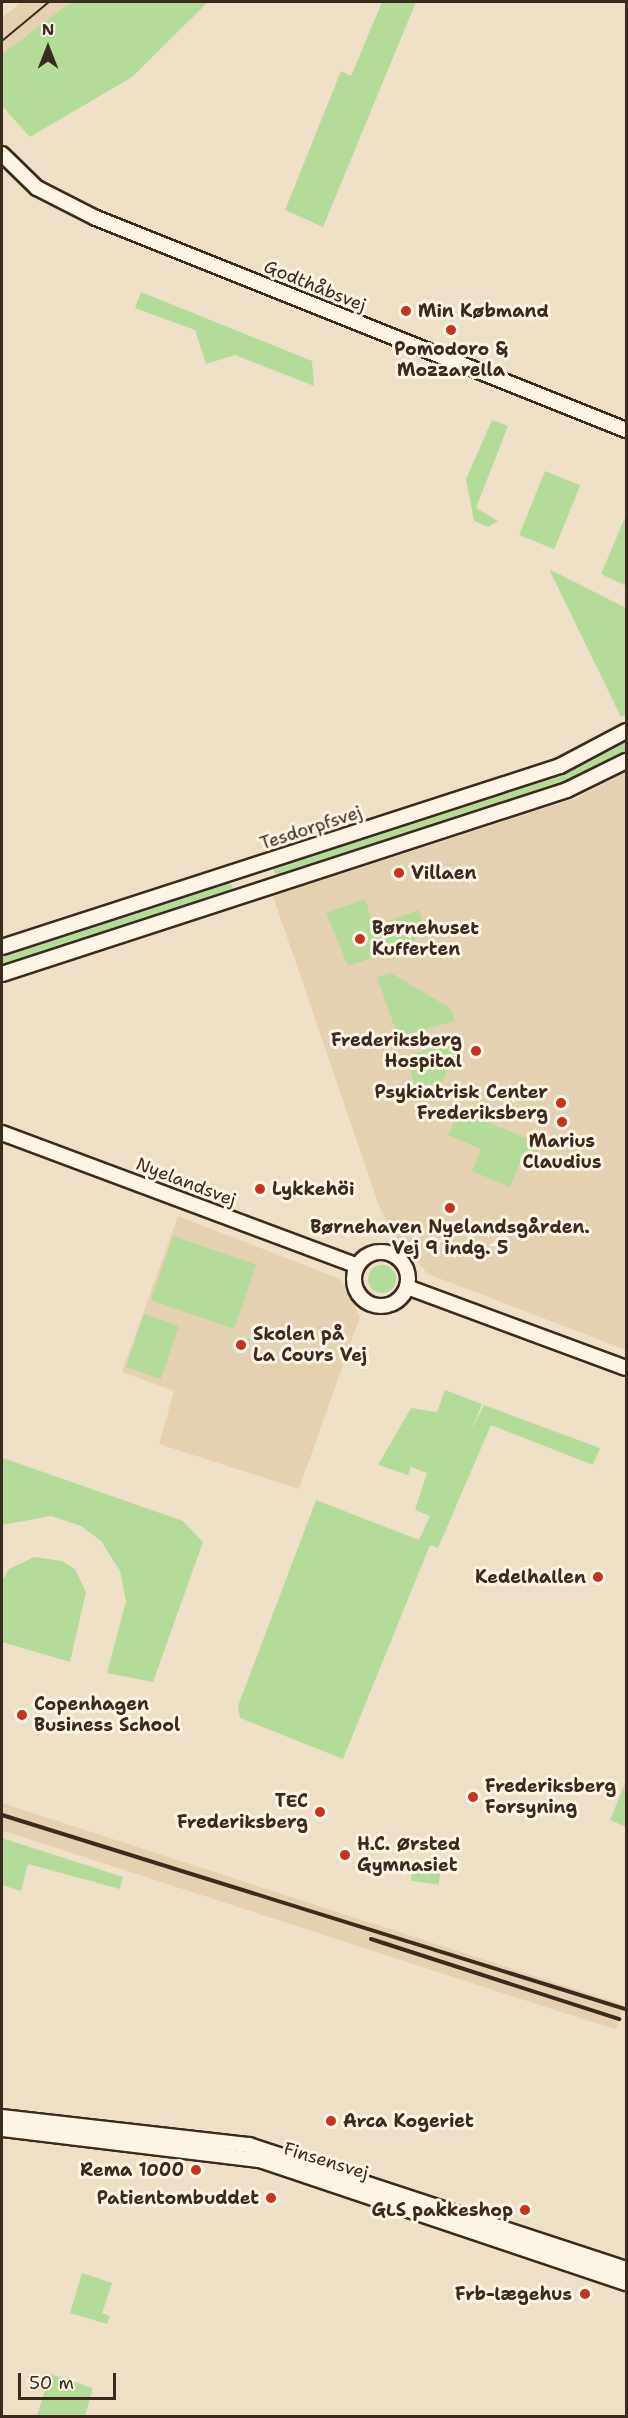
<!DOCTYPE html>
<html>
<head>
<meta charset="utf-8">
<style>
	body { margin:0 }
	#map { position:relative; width:628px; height:2418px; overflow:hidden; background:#eee0c7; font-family:"Shantell Sans",sans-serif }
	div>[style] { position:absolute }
	.built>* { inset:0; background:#e4d1b2; transform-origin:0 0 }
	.green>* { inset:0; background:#b4dc98; transform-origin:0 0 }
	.round { border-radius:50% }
	.roads { filter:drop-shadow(2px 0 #3b2a1e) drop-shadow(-2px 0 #3b2a1e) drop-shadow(0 2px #3b2a1e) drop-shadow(0 -2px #3b2a1e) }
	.tertiary>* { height:14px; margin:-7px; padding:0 7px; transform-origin:7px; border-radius:7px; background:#fcf5e5 }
	.tertiary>.ring { margin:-7px; padding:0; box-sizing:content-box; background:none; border:14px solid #fcf5e5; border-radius:50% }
	.tram>* { height:1.5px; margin:-0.75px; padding:0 0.75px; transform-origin:0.75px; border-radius:0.75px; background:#3b2a1e }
	.rail>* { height:4px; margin:-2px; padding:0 2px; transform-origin:2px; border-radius:2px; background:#3b2a1e }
	.dots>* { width:16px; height:16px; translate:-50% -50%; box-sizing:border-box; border:3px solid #fcf5e5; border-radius:50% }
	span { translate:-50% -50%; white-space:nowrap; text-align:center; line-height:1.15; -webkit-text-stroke:6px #fcf5e5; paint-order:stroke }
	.street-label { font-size:18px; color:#3b2a1e }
	.poi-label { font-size:18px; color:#3b2a1e; font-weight:700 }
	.left { translate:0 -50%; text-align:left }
	.right { translate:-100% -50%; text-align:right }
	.frame { position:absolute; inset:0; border:3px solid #3b2a1e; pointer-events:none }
	.north { position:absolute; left:18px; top:18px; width:60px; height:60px; -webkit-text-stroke:4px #fcf5e5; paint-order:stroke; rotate:0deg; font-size:16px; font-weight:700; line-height:24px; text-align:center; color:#3b2a1e }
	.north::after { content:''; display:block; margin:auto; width:21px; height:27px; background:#3b2a1e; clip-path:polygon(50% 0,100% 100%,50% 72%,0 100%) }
	.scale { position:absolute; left:18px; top:2373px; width:98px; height:27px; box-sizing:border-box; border:3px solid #3b2a1e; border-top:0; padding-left:8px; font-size:18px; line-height:21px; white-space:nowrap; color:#3b2a1e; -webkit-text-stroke:4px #fcf5e5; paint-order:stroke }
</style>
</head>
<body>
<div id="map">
	<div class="built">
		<i style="clip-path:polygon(21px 2px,71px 2px,2px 54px,2px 18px)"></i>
		<i style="clip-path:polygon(626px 772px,626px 1350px,428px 1274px,396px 1239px,379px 1206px,273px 896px,577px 798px)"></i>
		<i style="clip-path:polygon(178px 1216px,340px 1279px,360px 1317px,299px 1489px,159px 1444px,174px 1391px,122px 1372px)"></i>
		<i style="left:2px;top:1803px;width:654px;height:26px;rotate:18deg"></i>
	</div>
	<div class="green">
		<i style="clip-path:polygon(71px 2px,208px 2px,132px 77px,30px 137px,2px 106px,2px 54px)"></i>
		<i style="clip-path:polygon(382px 2px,416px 2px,323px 227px,285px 210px,341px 71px,351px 76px)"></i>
		<i style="clip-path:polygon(141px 292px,312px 361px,314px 386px,235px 355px,206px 364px,195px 330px,135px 308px)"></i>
		<i style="clip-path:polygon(492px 420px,508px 426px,476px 508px,498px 521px,488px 527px,474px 521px,466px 479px)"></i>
		<i style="left:545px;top:471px;width:38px;height:69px;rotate:22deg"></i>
		<i style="clip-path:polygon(626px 515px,626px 586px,601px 574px)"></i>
		<i style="clip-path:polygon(549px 569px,626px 608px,626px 714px,621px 717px)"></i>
		<i style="clip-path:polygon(626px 738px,626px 753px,549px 789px,277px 878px,272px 866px,572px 766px)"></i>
		<i style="clip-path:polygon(229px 880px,234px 891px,229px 894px,2px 969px,2px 955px)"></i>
		<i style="clip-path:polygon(365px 899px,374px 926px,419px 910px,423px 922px,412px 944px,348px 966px,326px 913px)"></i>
		<i style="clip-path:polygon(391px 973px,450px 1008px,455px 1021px,398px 1037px,377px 977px)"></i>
		<i style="clip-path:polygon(461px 1038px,440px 1088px,416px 1093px,407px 1056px)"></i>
		<i style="clip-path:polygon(459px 1110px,540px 1144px,533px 1161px,522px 1157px,510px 1187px,472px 1171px,481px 1149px,448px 1135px)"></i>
		<i style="left:173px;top:1236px;width:88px;height:68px;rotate:19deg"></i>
		<i class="round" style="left:368px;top:1265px;width:28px;height:28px"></i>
		<i style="left:144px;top:1314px;width:37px;height:56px;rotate:19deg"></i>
		<i style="clip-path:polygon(445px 1390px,482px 1404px,471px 1431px,484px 1405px,600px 1448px,593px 1465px,491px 1425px,438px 1548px,430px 1545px,343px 1759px,240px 1718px,238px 1706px,316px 1500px,419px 1540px,430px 1516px,415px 1510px,427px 1473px,411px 1467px,408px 1475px,378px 1465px,411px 1408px,437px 1412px)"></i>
		<i style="clip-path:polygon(3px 1458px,183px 1521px,203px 1542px,153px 1682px,107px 1673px,126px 1601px,120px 1571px,101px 1541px,81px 1526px,51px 1516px,2px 1525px)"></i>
		<i style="clip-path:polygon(34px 1557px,62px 1561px,75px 1569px,86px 1592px,70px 1662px,2px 1642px,2px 1581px,9px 1569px)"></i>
		<i style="clip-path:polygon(626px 1781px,626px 1827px,610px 1820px)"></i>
		<i style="clip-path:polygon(2px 1838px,123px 1877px,120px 1889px,28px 1864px,21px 1891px,2px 1885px)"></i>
		<i style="left:413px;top:1866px;width:28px;height:15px;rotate:8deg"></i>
		<i style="clip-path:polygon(82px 2273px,112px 2283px,102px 2313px,110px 2316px,107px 2324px,70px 2313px)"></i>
		<i style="clip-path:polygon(50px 2374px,93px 2388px,85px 2416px,37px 2416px)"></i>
	</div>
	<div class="roads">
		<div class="tertiary">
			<i style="left:2px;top:154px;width:49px;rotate:44.2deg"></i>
			<i style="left:37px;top:188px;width:66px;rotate:27deg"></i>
			<i style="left:96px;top:218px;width:571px;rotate:21.8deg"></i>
			<i style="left:2px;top:947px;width:587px;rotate:-17.97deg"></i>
			<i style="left:560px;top:766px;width:75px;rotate:-27.9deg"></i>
			<i style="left:2px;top:974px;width:594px;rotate:-18.04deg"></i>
			<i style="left:567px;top:790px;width:66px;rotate:-26.2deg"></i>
			<i style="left:2px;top:1133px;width:379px;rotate:20.5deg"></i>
			<i class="ring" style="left:354px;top:1252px;width:40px;height:40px"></i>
			<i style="left:407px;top:1287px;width:233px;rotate:20.3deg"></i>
			<i style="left:2px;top:2117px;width:249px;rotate:6.5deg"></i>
			<i style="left:249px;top:2145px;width:397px;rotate:18.2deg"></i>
			<i style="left:2px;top:2129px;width:260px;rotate:6.9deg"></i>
			<i style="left:260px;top:2160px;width:386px;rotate:18.6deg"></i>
		</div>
	</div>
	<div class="tram">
		<i style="left:2px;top:41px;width:61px;rotate:-39.7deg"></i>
	</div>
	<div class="rail">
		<i style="left:2px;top:1815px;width:653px;rotate:17.3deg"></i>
		<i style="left:371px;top:1939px;width:261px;rotate:17.9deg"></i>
	</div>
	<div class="dots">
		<i style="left:406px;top:311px;background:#c8321e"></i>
		<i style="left:451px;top:330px;background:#c8321e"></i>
		<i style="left:399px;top:873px;background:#c8321e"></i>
		<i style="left:360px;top:939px;background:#c8321e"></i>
		<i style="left:476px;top:1051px;background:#c8321e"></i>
		<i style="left:561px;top:1103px;background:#c8321e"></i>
		<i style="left:562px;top:1122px;background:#c8321e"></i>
		<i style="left:260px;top:1189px;background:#c8321e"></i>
		<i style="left:450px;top:1208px;background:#c8321e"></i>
		<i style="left:241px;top:1345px;background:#c8321e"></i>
		<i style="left:598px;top:1577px;background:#c8321e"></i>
		<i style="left:22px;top:1715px;background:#c8321e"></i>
		<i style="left:473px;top:1797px;background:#c8321e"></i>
		<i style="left:320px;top:1812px;background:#c8321e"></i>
		<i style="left:345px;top:1855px;background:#c8321e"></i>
		<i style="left:331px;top:2121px;background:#c8321e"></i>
		<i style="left:196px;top:2170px;background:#c8321e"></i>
		<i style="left:271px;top:2198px;background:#c8321e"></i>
		<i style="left:525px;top:2210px;background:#c8321e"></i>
		<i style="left:585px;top:2294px;background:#c8321e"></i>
	</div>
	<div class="street-label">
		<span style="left:315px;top:286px;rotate:22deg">Godthåbsvej</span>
		<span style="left:311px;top:828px;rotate:-18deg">Tesdorpfsvej</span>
		<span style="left:186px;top:1182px;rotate:21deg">Nyelandsvej</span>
		<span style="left:326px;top:2161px;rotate:17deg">Finsensvej</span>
	</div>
	<div class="poi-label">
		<span class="left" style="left:418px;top:311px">Min Købmand</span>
		<span style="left:451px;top:360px">Pomodoro &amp;<br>Mozzarella</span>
		<span class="left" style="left:411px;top:873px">Villaen</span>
		<span class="left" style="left:372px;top:939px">Børnehuset<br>Kufferten</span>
		<span class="right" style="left:462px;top:1051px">Frederiksberg<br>Hospital</span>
		<span class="right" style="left:548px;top:1103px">Psykiatrisk Center<br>Frederiksberg</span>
		<span style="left:562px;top:1152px">Marius<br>Claudius</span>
		<span class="left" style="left:272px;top:1189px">Lykkehöi</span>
		<span style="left:450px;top:1238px">Børnehaven Nyelandsgården.<br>Vej 9 indg. 5</span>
		<span class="left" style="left:253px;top:1345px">Skolen på<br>La Cours Vej</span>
		<span class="right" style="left:586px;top:1577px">Kedelhallen</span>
		<span class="left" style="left:34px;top:1715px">Copenhagen<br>Business School</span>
		<span class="left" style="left:485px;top:1797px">Frederiksberg<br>Forsyning</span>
		<span class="right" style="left:308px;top:1812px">TEC<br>Frederiksberg</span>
		<span class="left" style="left:357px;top:1855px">H.C. Ørsted<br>Gymnasiet</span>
		<span class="left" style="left:343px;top:2121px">Arca Kogeriet</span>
		<span class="right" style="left:184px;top:2170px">Rema 1000</span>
		<span class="right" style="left:259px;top:2198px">Patientombuddet</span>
		<span class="right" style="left:513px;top:2210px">GLS pakkeshop</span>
		<span class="right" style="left:572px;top:2294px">Frb-lægehus</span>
	</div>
	<div class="frame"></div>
	<div class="north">N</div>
	<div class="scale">50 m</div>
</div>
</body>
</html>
